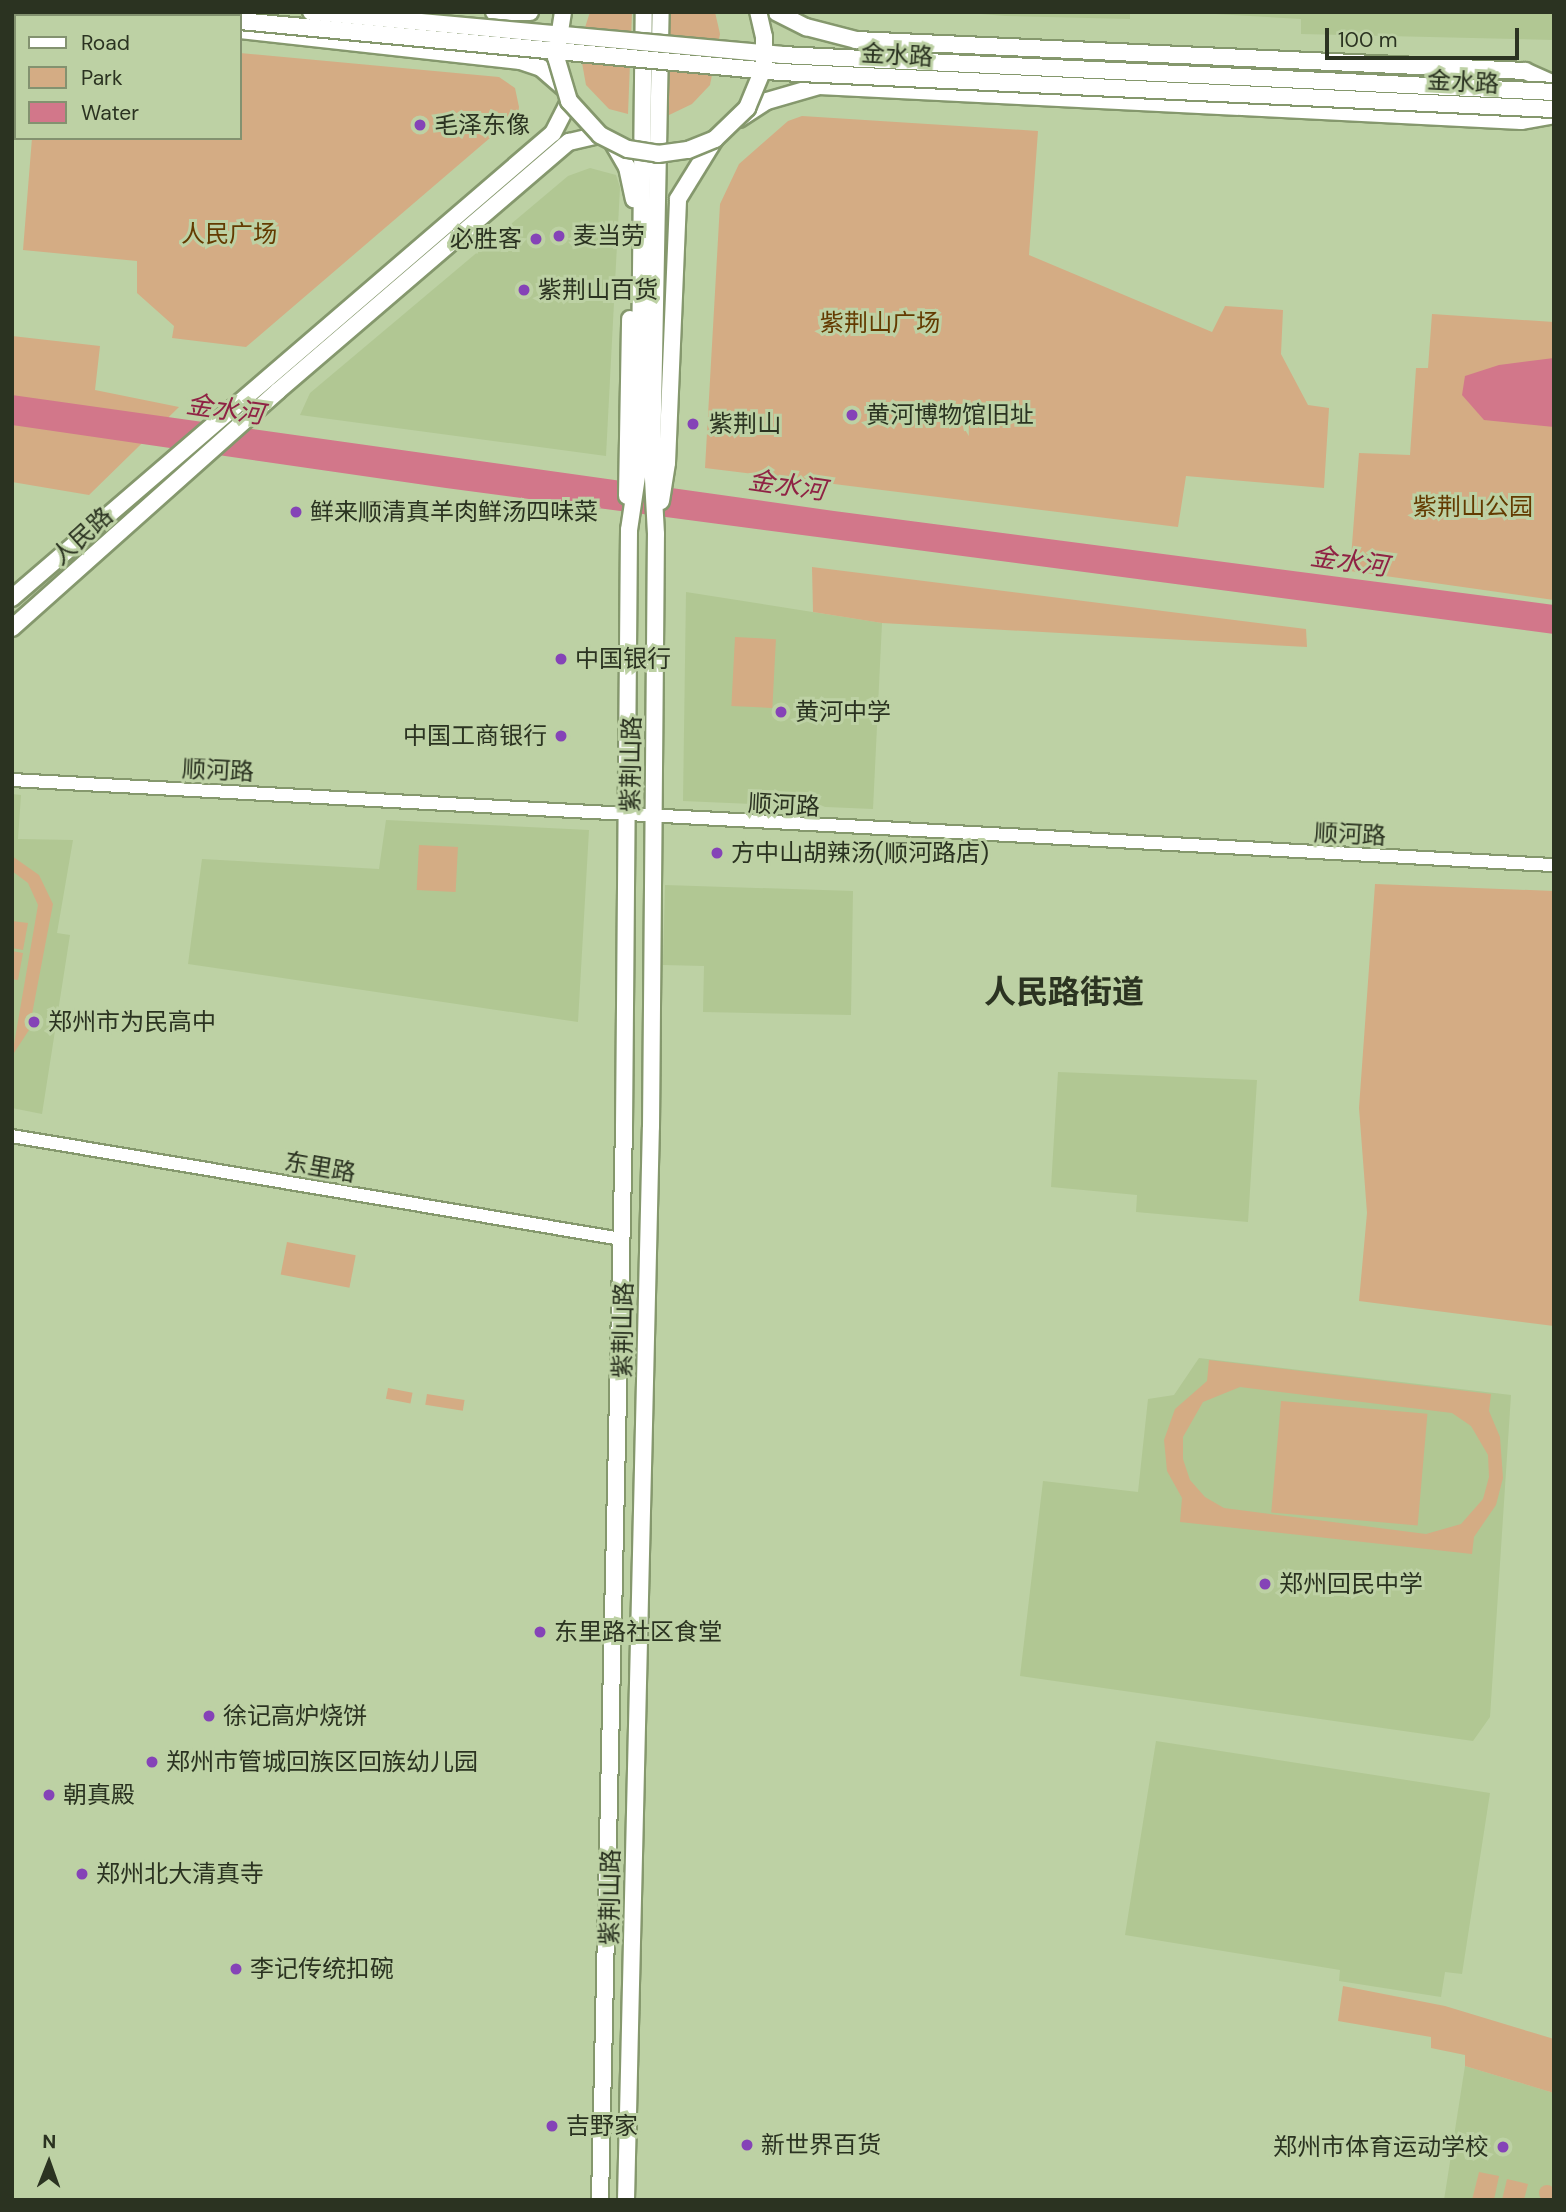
<!DOCTYPE html>
<html>
<head>
<meta charset="utf-8">
<style>
	body { margin:0 }
	#map { position:relative; width:1566px; height:2212px; overflow:hidden; background:#bdd1a4; font-family:"DM Sans","Noto Sans SC",sans-serif }
	div>[style] { position:absolute }
	.built>* { inset:0; background:#b1c793 }
	.green>* { inset:0; background:#d4ac84; transform-origin:0 0 }
	.round { border-radius:50% }
	.water>* { inset:0; background:#d2778a }
	.roads { filter:drop-shadow(2px 0 #85986d) drop-shadow(-2px 0 #85986d) drop-shadow(0 2px #85986d) drop-shadow(0 -2px #85986d) }
	.minor>* { height:12px; margin:-6px; padding:0 6px; transform-origin:6px; border-radius:6px; background:#fff }
	.major>* { height:16px; margin:-8px; padding:0 8px; transform-origin:8px; border-radius:8px; background:#fff }
	.bridges { filter:drop-shadow(2px 0 #85986d) drop-shadow(-2px 0 #85986d) drop-shadow(0 2px #85986d) drop-shadow(0 -2px #85986d) }
	.major-bridge>* { height:16px; margin:-8px; padding:0 8px; transform-origin:8px; border-radius:8px; background:#fff }
	.dots>* { width:19px; height:19px; translate:-50% -50%; box-sizing:border-box; border:4px solid #bdd1a4; border-radius:50% }
	span { translate:-50% -50%; white-space:nowrap; text-align:center; line-height:1.15; -webkit-text-stroke:6px #bdd1a4; paint-order:stroke }
	.street-label { font-size:24px; color:#2b3321 }
	.poi-label { font-size:24px; color:#2b3321 }
	.left { translate:0 -50%; text-align:left }
	.right { translate:-100% -50%; text-align:right }
	.park-label { font-size:24px; color:#633a00 }
	.water-label { font-size:26px; color:#8f2244; font-style:italic }
	.district-label { font-size:32px; color:#2b3321; font-weight:700 }
	.frame { position:absolute; inset:0; border:14px solid #2b3321; pointer-events:none }
	.legend { position:absolute; left:14px; top:14px; width:228px; height:126px; box-sizing:border-box; background:#bdd1a4; border:2px solid #839270; margin:0; padding:9px 12px; list-style:none; font-size:21px; color:#2b3321 }
	.legend li { display:flex; align-items:center; gap:14px; height:35px }
	.legend b { width:35px; border:2px solid #839270 }
	.north { position:absolute; left:14px; top:2128px; width:70px; height:70px; -webkit-text-stroke:5px #bdd1a4; paint-order:stroke; rotate:1deg; font-size:19px; font-weight:700; line-height:28px; text-align:center; color:#2b3321 }
	.north::after { content:''; display:block; margin:auto; width:24px; height:32px; background:#2b3321; clip-path:polygon(50% 0,100% 100%,50% 72%,0 100%) }
	.scale { position:absolute; left:1325px; top:28px; width:194px; height:32px; box-sizing:border-box; border:4px solid #2b3321; border-top:0; padding-left:9px; font-size:21px; line-height:24px; white-space:nowrap; color:#2b3321; -webkit-text-stroke:5px #bdd1a4; paint-order:stroke }
</style>
</head>
<body>
<div id="map">
	<div class="built">
		<i style="clip-path:polygon(956px 12px,1130px 12px,1130px 19px,1006px 16px)"></i>
		<i style="clip-path:polygon(1181px 12px,1554px 12px,1554px 40px,1301px 34px,1301px 19px)"></i>
		<i style="clip-path:polygon(590px 168px,616px 175px,620px 187px,606px 456px,300px 415px,310px 393px,568px 176px)"></i>
		<i style="clip-path:polygon(686px 592px,882px 623px,873px 809px,683px 801px)"></i>
		<i style="clip-path:polygon(12px 794px,21px 795px,18px 839px,73px 840px,57px 933px,70px 935px,42px 1114px,12px 1108px)"></i>
		<i style="clip-path:polygon(386px 820px,589px 830px,578px 1022px,188px 964px,202px 859px,379px 869px)"></i>
		<i style="clip-path:polygon(665px 885px,853px 891px,851px 1015px,703px 1012px,704px 966px,663px 965px)"></i>
		<i style="clip-path:polygon(1058px 1072px,1257px 1080px,1248px 1222px,1136px 1212px,1137px 1195px,1051px 1187px)"></i>
		<i style="clip-path:polygon(1199px 1358px,1511px 1395px,1490px 1717px,1473px 1741px,1020px 1676px,1043px 1481px,1138px 1492px,1148px 1399px,1174px 1395px)"></i>
		<i style="clip-path:polygon(1156px 1741px,1490px 1793px,1462px 1974px,1445px 1972px,1441px 1997px,1339px 1981px,1340px 1970px,1125px 1935px)"></i>
		<i style="clip-path:polygon(1465px 2066px,1554px 2093px,1554px 2200px,1444px 2200px)"></i>
	</div>
	<div class="green">
		<i style="clip-path:polygon(590px 12px,632px 12px,628px 114px,609px 109px,586px 85px,579px 46px)"></i>
		<i style="clip-path:polygon(661px 12px,715px 12px,720px 34px,710px 85px,692px 104px,667px 116px,655px 91px)"></i>
		<i style="clip-path:polygon(240px 53px,499px 77px,515px 88px,519px 107px,518px 114px,246px 347px,172px 338px,174px 326px,137px 293px,137px 261px,23px 250px,32px 138px,240px 138px)"></i>
		<i style="clip-path:polygon(802px 116px,1038px 131px,1029px 255px,1212px 332px,1225px 306px,1283px 310px,1281px 354px,1308px 405px,1329px 408px,1324px 488px,1186px 476px,1178px 527px,705px 468px,720px 204px,739px 164px,788px 121px)"></i>
		<i style="clip-path:polygon(1432px 314px,1554px 322px,1554px 600px,1350px 571px,1359px 453px,1410px 455px,1416px 368px,1428px 368px)"></i>
		<i style="clip-path:polygon(12px 336px,100px 346px,95px 390px,179px 407px,89px 495px,12px 482px)"></i>
		<i style="clip-path:polygon(812px 567px,1306px 629px,1307px 647px,882px 623px,813px 612px)"></i>
		<i style="left:735px;top:637px;width:41px;height:69px;rotate:3deg"></i>
		<i style="left:419px;top:845px;width:39px;height:45px;rotate:3deg"></i>
		<i style="clip-path:polygon(12px 856px,39px 875px,53px 904px,29px 1030px,12px 1056px,38px 905px,28px 883px,12px 871px)"></i>
		<i style="clip-path:polygon(1375px 884px,1554px 891px,1554px 1326px,1359px 1301px,1367px 1213px,1359px 1108px)"></i>
		<i style="clip-path:polygon(12px 921px,28px 923px,23px 950px,12px 948px)"></i>
		<i style="clip-path:polygon(12px 951px,23px 953px,18px 980px,12px 979px)"></i>
		<i style="left:287px;top:1242px;width:70px;height:33px;rotate:11deg"></i>
		<i style="clip-path:polygon(evenodd,1209px 1360px,1491px 1394px,1489px 1411px,1500px 1437px,1503px 1478px,1496px 1505px,1474px 1537px,1472px 1554px,1180px 1522px,1182px 1498px,1167px 1471px,1164px 1440px,1175px 1409px,1207px 1381px,1209px 1360px,1240px 1387px,1452px 1413px,1471px 1426px,1488px 1455px,1489px 1477px,1483px 1499px,1461px 1524px,1426px 1534px,1224px 1508px,1205px 1497px,1190px 1480px,1183px 1459px,1183px 1437px,1203px 1402px,1240px 1387px)"></i>
		<i style="left:388px;top:1388px;width:25px;height:11px;rotate:11deg"></i>
		<i style="left:427px;top:1394px;width:38px;height:11px;rotate:9deg"></i>
		<i style="left:1281px;top:1401px;width:147px;height:112px;rotate:5deg"></i>
		<i style="clip-path:polygon(1343px 1986px,1445px 2006px,1554px 2039px,1554px 2093px,1465px 2066px,1465px 2055px,1431px 2048px,1431px 2037px,1338px 2021px)"></i>
		<i style="clip-path:polygon(1479px 2172px,1499px 2176px,1494px 2200px,1472px 2200px)"></i>
		<i style="clip-path:polygon(1507px 2179px,1528px 2184px,1524px 2200px,1502px 2200px)"></i>
		<i class="round" style="left:1539px;top:2185px;width:16px;height:16px"></i>
	</div>
	<div class="water">
		<i style="clip-path:polygon(1554px 358px,1554px 427px,1484px 420px,1462px 395px,1465px 376px,1499px 365px)"></i>
		<i style="clip-path:polygon(12px 395px,834px 511px,1554px 605px,1554px 634px,446px 488px,12px 425px)"></i>
	</div>
	<div class="roads">
		<div class="minor">
			<i style="left:12px;top:780px;width:1544px;rotate:3.16deg"></i>
			<i style="left:12px;top:1136px;width:618px;rotate:9.6deg"></i>
		</div>
		<div class="major">
			<i style="left:73px;top:12px;width:34px;rotate:7deg"></i>
			<i style="left:159px;top:12px;width:32px;rotate:7deg"></i>
			<i style="left:494px;top:12px;width:36px"></i>
			<i style="left:776px;top:12px;width:34px;rotate:27deg"></i>
			<i style="left:806px;top:27px;width:52px;rotate:14.6deg"></i>
			<i style="left:856px;top:40px;width:670px;rotate:2.65deg"></i>
			<i style="left:1525px;top:71px;width:32px;rotate:24deg"></i>
			<i style="left:240px;top:30px;width:282px;rotate:6.3deg"></i>
			<i style="left:520px;top:61px;width:22px;rotate:18deg"></i>
			<i style="left:541px;top:68px;width:29px;rotate:41deg"></i>
			<i style="left:739px;top:119px;width:33px;rotate:-33deg"></i>
			<i style="left:767px;top:101px;width:54px;rotate:-16.1deg"></i>
			<i style="left:819px;top:86px;width:703px;rotate:2.85deg"></i>
			<i style="left:1521px;top:121px;width:34px;rotate:-10deg"></i>
			<i style="left:613px;top:143px;width:28px;rotate:60deg"></i>
			<i style="left:627px;top:167px;width:33px;rotate:78deg"></i>
			<i style="left:627px;top:496px;width:177px;rotate:-89deg"></i>
			<i style="left:661px;top:501px;width:38px;rotate:-81deg"></i>
			<i style="left:667px;top:463px;width:264px;rotate:-87.6deg"></i>
			<i style="left:678px;top:199px;width:70px;rotate:-58.3deg"></i>
			<i style="left:12px;top:598px;width:713px;rotate:-40.68deg"></i>
			<i style="left:553px;top:133px;width:36px;rotate:-63deg"></i>
			<i style="left:12px;top:628px;width:356px;rotate:-41.7deg"></i>
			<i style="left:278px;top:391px;width:383px;rotate:-40.6deg"></i>
			<i style="left:569px;top:142px;width:32px;rotate:-13deg"></i>
			<i style="left:600px;top:2200px;width:1073px;rotate:-88.72deg"></i>
			<i style="left:624px;top:1127px;width:597px;rotate:-89.52deg"></i>
			<i style="left:629px;top:530px;width:68px;rotate:-81.5deg"></i>
			<i style="left:639px;top:463px;width:451px;rotate:-89.4deg"></i>
			<i style="left:626px;top:2200px;width:1073px;rotate:-88.67deg"></i>
			<i style="left:651px;top:1127px;width:593px;rotate:-89.52deg"></i>
			<i style="left:656px;top:534px;width:73px;rotate:-93.1deg"></i>
			<i style="left:652px;top:461px;width:449px;rotate:-88.9deg"></i>
		</div>
	</div>
	<div class="bridges">
		<div class="major-bridge">
			<i style="left:311px;top:12px;width:472px;rotate:5.2deg"></i>
			<i style="left:781px;top:55px;width:774px;rotate:2.74deg"></i>
			<i style="left:563px;top:12px;width:46px;rotate:98.8deg"></i>
			<i style="left:556px;top:57px;width:46px;rotate:73.5deg"></i>
			<i style="left:569px;top:101px;width:46px;rotate:47.6deg"></i>
			<i style="left:600px;top:135px;width:31px;rotate:27deg"></i>
			<i style="left:628px;top:149px;width:30px;rotate:9deg"></i>
			<i style="left:658px;top:154px;width:30px;rotate:-8deg"></i>
			<i style="left:688px;top:150px;width:29px;rotate:-22deg"></i>
			<i style="left:715px;top:139px;width:45px;rotate:-44.1deg"></i>
			<i style="left:747px;top:108px;width:44px;rotate:-67.5deg"></i>
			<i style="left:764px;top:67px;width:30px;rotate:-90deg"></i>
			<i style="left:764px;top:37px;width:26px;rotate:-103deg"></i>
			<i style="left:240px;top:21px;width:542px;rotate:5.4deg"></i>
			<i style="left:780px;top:72px;width:775px;rotate:2.74deg"></i>
		</div>
	</div>
	<div class="dots">
		<i style="left:420px;top:125px;background:#8543b7"></i>
		<i style="left:559px;top:236px;background:#8543b7"></i>
		<i style="left:536px;top:239px;background:#8543b7"></i>
		<i style="left:524px;top:290px;background:#8543b7"></i>
		<i style="left:852px;top:415px;background:#8543b7"></i>
		<i style="left:693px;top:424px;background:#8543b7"></i>
		<i style="left:296px;top:512px;background:#8543b7"></i>
		<i style="left:561px;top:659px;background:#8543b7"></i>
		<i style="left:781px;top:712px;background:#8543b7"></i>
		<i style="left:561px;top:736px;background:#8543b7"></i>
		<i style="left:717px;top:853px;background:#8543b7"></i>
		<i style="left:34px;top:1022px;background:#8543b7"></i>
		<i style="left:1265px;top:1584px;background:#8543b7"></i>
		<i style="left:540px;top:1632px;background:#8543b7"></i>
		<i style="left:209px;top:1716px;background:#8543b7"></i>
		<i style="left:152px;top:1762px;background:#8543b7"></i>
		<i style="left:49px;top:1795px;background:#8543b7"></i>
		<i style="left:82px;top:1874px;background:#8543b7"></i>
		<i style="left:236px;top:1969px;background:#8543b7"></i>
		<i style="left:552px;top:2126px;background:#8543b7"></i>
		<i style="left:747px;top:2145px;background:#8543b7"></i>
		<i style="left:1503px;top:2147px;background:#8543b7"></i>
	</div>
	<div class="street-label">
		<span style="left:897px;top:55px;rotate:3deg">金水路</span>
		<span style="left:1463px;top:82px;rotate:3deg">金水路</span>
		<span style="left:82px;top:536px;rotate:-42deg">人民路</span>
		<span style="left:631px;top:764px;rotate:-89deg">紫荆山路</span>
		<span style="left:218px;top:770px;rotate:3deg">顺河路</span>
		<span style="left:784px;top:805px;rotate:3deg">顺河路</span>
		<span style="left:1350px;top:834px;rotate:3deg">顺河路</span>
		<span style="left:320px;top:1167px;rotate:10deg">东里路</span>
		<span style="left:623px;top:1330px;rotate:-89deg">紫荆山路</span>
		<span style="left:610px;top:1897px;rotate:-89deg">紫荆山路</span>
	</div>
	<div class="poi-label">
		<span class="left" style="left:434px;top:125px">毛泽东像</span>
		<span class="left" style="left:573px;top:236px">麦当劳</span>
		<span class="right" style="left:522px;top:239px">必胜客</span>
		<span class="left" style="left:538px;top:290px">紫荆山百货</span>
		<span class="left" style="left:866px;top:415px">黄河博物馆旧址</span>
		<span class="left" style="left:709px;top:424px">紫荆山</span>
		<span class="left" style="left:310px;top:512px">鲜来顺清真羊肉鲜汤四味菜</span>
		<span class="left" style="left:575px;top:659px">中国银行</span>
		<span class="left" style="left:795px;top:712px">黄河中学</span>
		<span class="right" style="left:547px;top:736px">中国工商银行</span>
		<span class="left" style="left:731px;top:853px">方中山胡辣汤(顺河路店)</span>
		<span class="left" style="left:48px;top:1022px">郑州市为民高中</span>
		<span class="left" style="left:1279px;top:1584px">郑州回民中学</span>
		<span class="left" style="left:554px;top:1632px">东里路社区食堂</span>
		<span class="left" style="left:223px;top:1716px">徐记高炉烧饼</span>
		<span class="left" style="left:166px;top:1762px">郑州市管城回族区回族幼儿园</span>
		<span class="left" style="left:63px;top:1795px">朝真殿</span>
		<span class="left" style="left:96px;top:1874px">郑州北大清真寺</span>
		<span class="left" style="left:250px;top:1969px">李记传统扣碗</span>
		<span class="left" style="left:566px;top:2126px">吉野家</span>
		<span class="left" style="left:761px;top:2145px">新世界百货</span>
		<span class="right" style="left:1489px;top:2147px">郑州市体育运动学校</span>
	</div>
	<div class="park-label">
		<span style="left:229px;top:234px">人民广场</span>
		<span style="left:880px;top:323px">紫荆山广场</span>
		<span style="left:1473px;top:507px">紫荆山公园</span>
	</div>
	<div class="water-label">
		<span style="left:225px;top:410px;rotate:8deg">金水河</span>
		<span style="left:787px;top:486px;rotate:8deg">金水河</span>
		<span style="left:1349px;top:562px;rotate:8deg">金水河</span>
	</div>
	<div class="district-label">
		<span style="left:1064px;top:992px">人民路街道</span>
	</div>
	<div class="frame"></div>
	<ul class="legend">
	<li><b style="height:9px;background:#fff"></b>Road</li>
	<li><b style="height:19px;background:#d4ac84"></b>Park</li>
	<li><b style="height:19px;background:#d2778a"></b>Water</li>
	</ul>
	<div class="north">N</div>
	<div class="scale">100 m</div>
</div>
</body>
</html>
